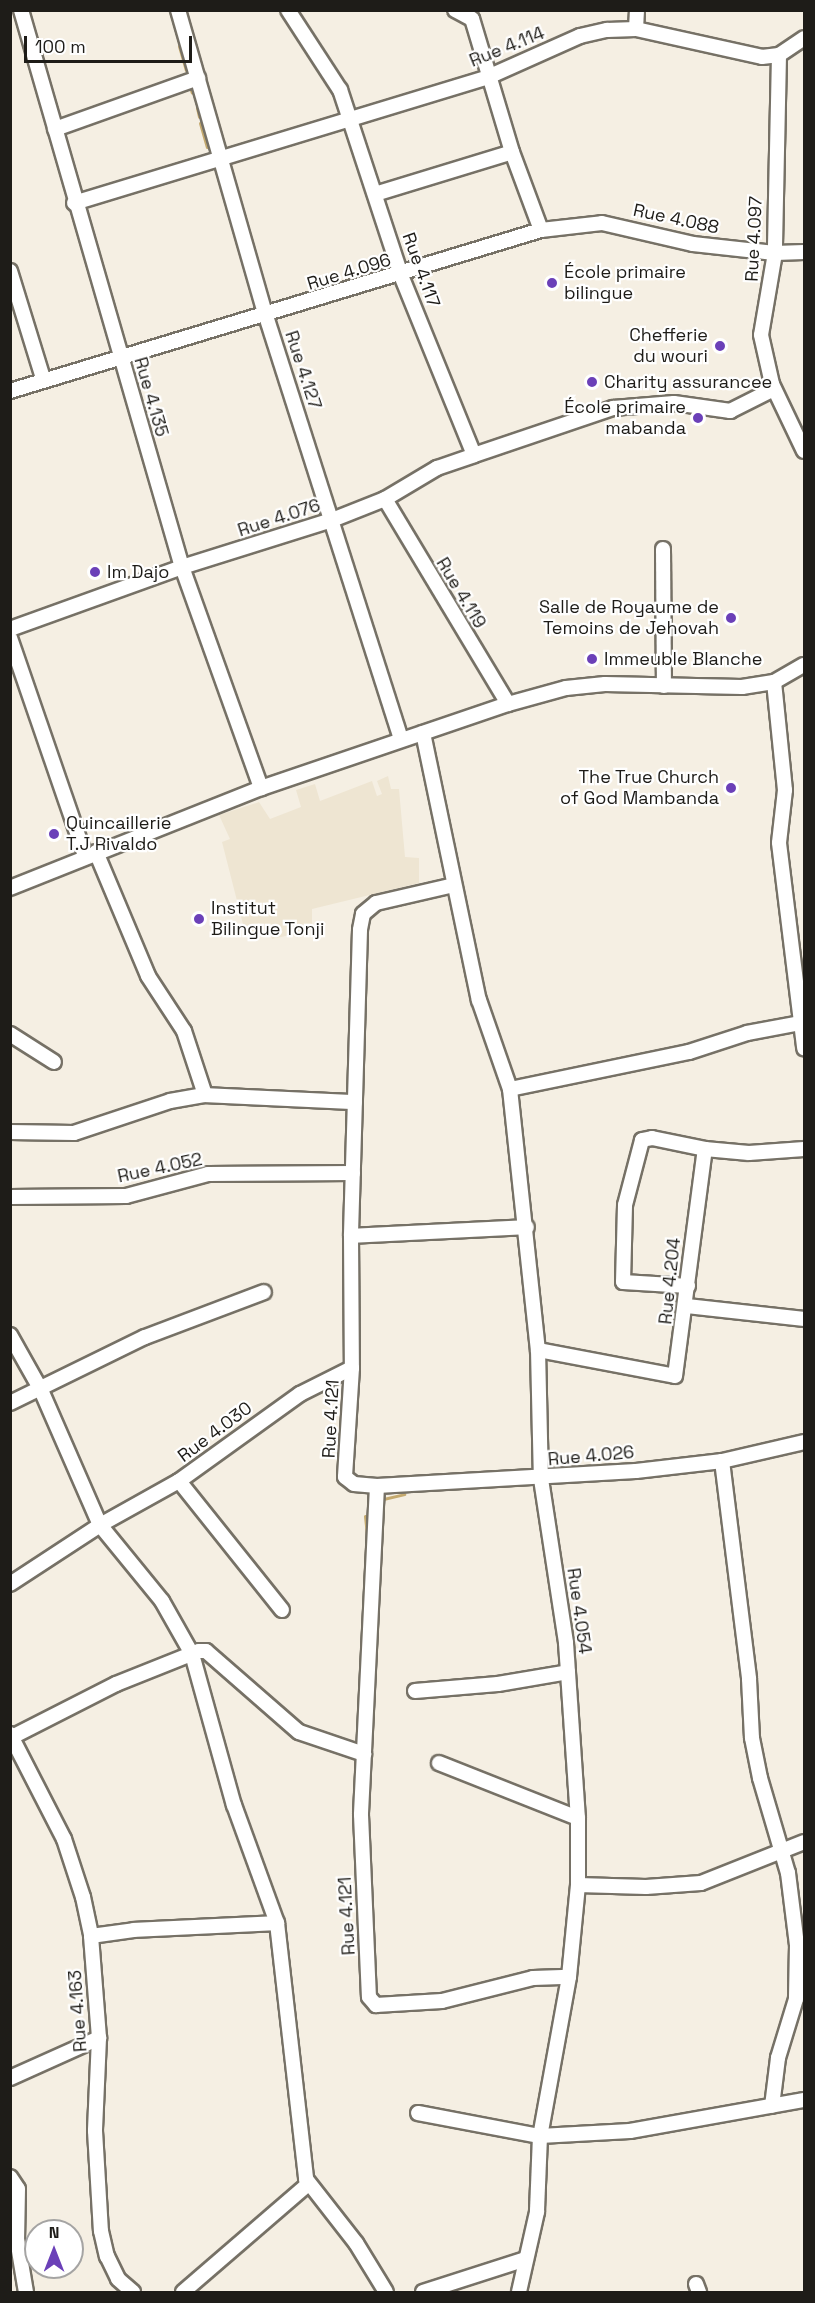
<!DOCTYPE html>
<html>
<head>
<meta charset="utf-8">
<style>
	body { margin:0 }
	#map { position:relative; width:815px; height:2303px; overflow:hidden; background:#f5efe3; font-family:"Space Grotesk",sans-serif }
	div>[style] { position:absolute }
	.built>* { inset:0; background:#eee5d2 }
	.stream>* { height:3px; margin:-1.5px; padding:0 1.5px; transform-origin:1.5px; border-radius:1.5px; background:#c4a96e }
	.roads { filter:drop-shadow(2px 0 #767166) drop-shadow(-2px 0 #767166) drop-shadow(0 2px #767166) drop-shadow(0 -2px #767166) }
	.minor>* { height:14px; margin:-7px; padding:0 7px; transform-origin:7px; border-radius:7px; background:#fff }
	.dots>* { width:16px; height:16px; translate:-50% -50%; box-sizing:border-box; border:3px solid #fff; border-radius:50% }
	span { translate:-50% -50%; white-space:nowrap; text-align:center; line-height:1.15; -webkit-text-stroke:4.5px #fff; paint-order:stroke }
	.street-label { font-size:18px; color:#1e1c18 }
	.poi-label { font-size:18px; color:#1e1c18 }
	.left { translate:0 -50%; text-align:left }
	.right { translate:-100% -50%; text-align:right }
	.frame { position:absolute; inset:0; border:12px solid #1e1c18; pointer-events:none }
	.north { position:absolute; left:24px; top:2219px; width:60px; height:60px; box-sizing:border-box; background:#fff; border:2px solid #a5a4a3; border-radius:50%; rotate:0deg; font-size:16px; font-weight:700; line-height:24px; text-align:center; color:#1e1c18 }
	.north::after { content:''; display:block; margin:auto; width:21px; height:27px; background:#6b40b8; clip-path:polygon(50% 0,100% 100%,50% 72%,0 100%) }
	.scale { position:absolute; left:24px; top:36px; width:168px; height:27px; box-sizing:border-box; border:3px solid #1e1c18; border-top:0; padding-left:8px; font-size:18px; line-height:21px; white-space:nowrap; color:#1e1c18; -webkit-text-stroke:4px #fff; paint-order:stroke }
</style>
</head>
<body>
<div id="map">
	<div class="built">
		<i style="clip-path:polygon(388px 776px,391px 789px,399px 789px,405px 857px,419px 858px,419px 883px,312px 909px,312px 930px,272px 939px,270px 931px,246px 936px,222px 842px,230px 839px,219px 815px,259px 802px,270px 819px,301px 807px,296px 790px,315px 784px,320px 801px,372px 781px,377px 796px,382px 794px,377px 781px)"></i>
	</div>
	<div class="stream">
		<i style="left:179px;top:46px;width:25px;rotate:74deg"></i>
		<i style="left:189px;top:84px;width:9px;rotate:72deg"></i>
		<i style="left:197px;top:108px;width:9px;rotate:77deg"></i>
		<i style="left:200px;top:123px;width:25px;rotate:74deg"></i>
		<i style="left:530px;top:1357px;width:8px;rotate:83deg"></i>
		<i style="left:531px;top:1378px;width:35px;rotate:87deg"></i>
		<i style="left:549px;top:1472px;width:13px;rotate:-90deg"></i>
		<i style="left:379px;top:1500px;width:26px;rotate:-13deg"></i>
		<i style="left:365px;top:1516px;width:28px;rotate:84deg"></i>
	</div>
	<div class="roads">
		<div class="minor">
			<i style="left:21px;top:10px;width:580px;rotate:73.88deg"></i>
			<i style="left:182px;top:567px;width:235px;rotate:70.3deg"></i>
			<i style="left:178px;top:10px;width:318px;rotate:74deg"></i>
			<i style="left:266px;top:316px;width:444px;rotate:72.3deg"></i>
			<i style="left:636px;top:29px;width:19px;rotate:-87deg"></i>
			<i style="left:779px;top:55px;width:198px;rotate:91.2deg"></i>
			<i style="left:775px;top:253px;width:83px;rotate:99.7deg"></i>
			<i style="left:761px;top:335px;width:50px;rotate:77.3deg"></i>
			<i style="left:772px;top:384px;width:74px;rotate:64.5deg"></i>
			<i style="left:55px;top:129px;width:152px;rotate:-19.6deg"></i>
			<i style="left:375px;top:194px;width:143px;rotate:-17deg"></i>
			<i style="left:74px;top:203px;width:433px;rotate:-16.9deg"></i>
			<i style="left:488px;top:77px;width:101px;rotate:-24deg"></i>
			<i style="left:580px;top:36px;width:28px;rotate:-13deg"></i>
			<i style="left:607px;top:30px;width:29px;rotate:-2deg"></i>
			<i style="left:636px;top:29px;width:129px;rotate:12.5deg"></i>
			<i style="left:762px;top:57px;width:17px;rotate:-7deg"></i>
			<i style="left:779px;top:55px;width:30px;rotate:-34deg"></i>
			<i style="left:541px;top:230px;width:61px;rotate:-6.5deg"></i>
			<i style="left:602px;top:223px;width:93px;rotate:13deg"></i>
			<i style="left:693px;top:244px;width:82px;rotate:6.3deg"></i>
			<i style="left:775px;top:253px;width:29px;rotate:-2deg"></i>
			<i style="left:10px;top:271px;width:112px;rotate:72.9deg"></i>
			<i style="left:10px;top:391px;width:555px;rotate:-16.87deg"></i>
			<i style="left:541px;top:230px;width:83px;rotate:-110.4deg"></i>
			<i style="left:512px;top:152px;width:139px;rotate:-106.7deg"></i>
			<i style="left:472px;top:19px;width:19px;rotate:-152deg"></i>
			<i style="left:474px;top:455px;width:147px;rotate:-18.7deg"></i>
			<i style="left:613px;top:408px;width:61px;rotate:-4.7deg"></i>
			<i style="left:674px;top:403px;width:57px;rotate:8.1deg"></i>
			<i style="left:730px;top:411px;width:49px;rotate:-26.6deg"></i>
			<i style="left:385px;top:499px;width:239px;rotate:59deg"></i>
			<i style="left:663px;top:549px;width:137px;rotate:89.6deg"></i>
			<i style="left:10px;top:629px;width:183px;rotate:-19.8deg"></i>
			<i style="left:182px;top:567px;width:157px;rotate:-17.4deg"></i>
			<i style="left:332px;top:520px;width:57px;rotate:-21.6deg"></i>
			<i style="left:385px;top:499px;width:61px;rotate:-30.8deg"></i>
			<i style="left:437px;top:468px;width:39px;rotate:-19deg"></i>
			<i style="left:474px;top:455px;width:194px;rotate:-112.1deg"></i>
			<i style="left:401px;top:275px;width:195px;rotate:-108.2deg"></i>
			<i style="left:340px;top:90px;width:95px;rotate:-123deg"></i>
			<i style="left:10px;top:638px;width:231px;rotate:71deg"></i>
			<i style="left:774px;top:682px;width:109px;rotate:84.2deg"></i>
			<i style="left:785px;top:790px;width:53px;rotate:96.5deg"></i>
			<i style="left:779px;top:843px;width:207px;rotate:83deg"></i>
			<i style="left:423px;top:733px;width:273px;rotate:78.2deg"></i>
			<i style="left:479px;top:1000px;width:94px;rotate:70.8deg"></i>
			<i style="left:510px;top:1089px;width:262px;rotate:83.9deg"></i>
			<i style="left:538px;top:1350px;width:129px;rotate:88.7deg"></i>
			<i style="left:541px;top:1479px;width:166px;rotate:81.3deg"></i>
			<i style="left:566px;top:1643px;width:175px;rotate:86.1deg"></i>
			<i style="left:578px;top:1818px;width:67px;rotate:90deg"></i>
			<i style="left:578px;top:1885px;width:92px;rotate:95.6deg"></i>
			<i style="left:569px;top:1977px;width:162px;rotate:100.3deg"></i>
			<i style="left:540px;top:2136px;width:76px;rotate:92.3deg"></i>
			<i style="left:537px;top:2212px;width:82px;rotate:102.7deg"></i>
			<i style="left:96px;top:852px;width:134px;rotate:67.2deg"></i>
			<i style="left:148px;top:976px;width:66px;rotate:56.8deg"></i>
			<i style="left:184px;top:1031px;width:67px;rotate:71.8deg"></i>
			<i style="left:454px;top:885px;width:80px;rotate:167deg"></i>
			<i style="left:376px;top:903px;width:17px;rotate:140deg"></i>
			<i style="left:363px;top:914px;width:16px;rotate:101deg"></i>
			<i style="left:360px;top:930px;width:306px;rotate:91.7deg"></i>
			<i style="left:351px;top:1236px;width:132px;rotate:89.6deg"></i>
			<i style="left:352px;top:1368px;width:109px;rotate:93.7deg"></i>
			<i style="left:345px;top:1477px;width:11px;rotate:38deg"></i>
			<i style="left:354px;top:1484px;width:23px;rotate:5deg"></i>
			<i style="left:377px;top:1486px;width:329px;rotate:92.8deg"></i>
			<i style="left:361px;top:1815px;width:182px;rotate:87.5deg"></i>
			<i style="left:369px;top:1997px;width:11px;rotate:49deg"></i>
			<i style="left:376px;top:2005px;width:66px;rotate:-3.5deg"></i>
			<i style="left:442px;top:2001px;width:94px;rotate:-14.2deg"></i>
			<i style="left:533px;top:1978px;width:36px;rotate:-2deg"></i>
			<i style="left:10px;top:888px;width:270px;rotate:-21.7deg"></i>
			<i style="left:261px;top:788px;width:261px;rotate:-18.8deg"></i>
			<i style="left:508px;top:704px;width:60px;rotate:-15.4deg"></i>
			<i style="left:566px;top:688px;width:39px;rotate:-6deg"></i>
			<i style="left:605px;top:684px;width:137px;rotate:1.3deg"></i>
			<i style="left:742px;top:687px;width:32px;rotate:-9deg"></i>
			<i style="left:774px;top:682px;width:34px;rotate:-30deg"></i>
			<i style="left:10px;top:1034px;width:52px;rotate:32.5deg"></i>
			<i style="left:510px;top:1089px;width:183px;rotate:-11.7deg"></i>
			<i style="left:689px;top:1052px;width:61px;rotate:-18.1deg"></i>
			<i style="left:747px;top:1033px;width:55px;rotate:-10.5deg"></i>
			<i style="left:10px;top:1132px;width:64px;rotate:0.9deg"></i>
			<i style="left:74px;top:1133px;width:101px;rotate:-18.4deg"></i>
			<i style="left:170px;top:1101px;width:36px;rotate:-10deg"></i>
			<i style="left:205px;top:1095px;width:150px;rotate:2.7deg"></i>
			<i style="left:10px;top:1197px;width:116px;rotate:-0.5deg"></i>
			<i style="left:126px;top:1196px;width:85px;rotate:-15deg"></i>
			<i style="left:208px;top:1174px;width:145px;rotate:-0.4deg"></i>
			<i style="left:351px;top:1236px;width:176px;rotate:-2.9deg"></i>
			<i style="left:688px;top:1286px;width:65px;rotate:-176.5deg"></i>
			<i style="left:623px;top:1282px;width:77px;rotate:-88.5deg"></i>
			<i style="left:625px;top:1205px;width:67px;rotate:-75.3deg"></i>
			<i style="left:642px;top:1140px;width:10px;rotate:-11deg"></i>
			<i style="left:652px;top:1138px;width:54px;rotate:11.7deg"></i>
			<i style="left:687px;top:1306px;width:118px;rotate:6.3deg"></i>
			<i style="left:10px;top:1335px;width:63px;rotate:60.6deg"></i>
			<i style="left:41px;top:1390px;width:147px;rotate:66.4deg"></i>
			<i style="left:100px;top:1525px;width:98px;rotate:50.8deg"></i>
			<i style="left:162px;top:1601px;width:61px;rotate:60.5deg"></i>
			<i style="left:192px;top:1654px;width:157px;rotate:74.5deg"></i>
			<i style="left:234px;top:1805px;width:126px;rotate:70deg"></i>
			<i style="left:277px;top:1923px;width:258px;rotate:83.5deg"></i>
			<i style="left:306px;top:2179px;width:81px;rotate:52deg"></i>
			<i style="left:356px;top:2243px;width:57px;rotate:58.5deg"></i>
			<i style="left:538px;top:1350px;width:139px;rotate:10.7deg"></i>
			<i style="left:675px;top:1376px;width:229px;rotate:-82.5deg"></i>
			<i style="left:705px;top:1149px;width:44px;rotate:5.2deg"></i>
			<i style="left:749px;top:1153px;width:55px;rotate:-4.2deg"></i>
			<i style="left:10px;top:1403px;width:150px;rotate:-26.1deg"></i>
			<i style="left:145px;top:1337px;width:127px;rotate:-20.7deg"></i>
			<i style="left:722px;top:1461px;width:220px;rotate:82.9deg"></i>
			<i style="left:749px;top:1679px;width:59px;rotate:87.1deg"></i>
			<i style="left:752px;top:1738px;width:41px;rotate:78.7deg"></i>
			<i style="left:760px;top:1778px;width:99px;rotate:73.6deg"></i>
			<i style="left:788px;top:1873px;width:73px;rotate:82.9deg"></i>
			<i style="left:797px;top:1945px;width:54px;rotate:91.1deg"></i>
			<i style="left:796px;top:1999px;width:62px;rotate:107deg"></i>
			<i style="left:778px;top:2058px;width:48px;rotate:97.1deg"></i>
			<i style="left:179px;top:1481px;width:165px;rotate:51.4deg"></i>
			<i style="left:377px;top:1486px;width:259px;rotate:-3.3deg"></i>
			<i style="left:636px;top:1471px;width:87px;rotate:-6.6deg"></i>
			<i style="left:722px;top:1461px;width:84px;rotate:-13deg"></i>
			<i style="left:10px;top:1584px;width:108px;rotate:-33.2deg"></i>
			<i style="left:100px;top:1525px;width:90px;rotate:-29.1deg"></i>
			<i style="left:179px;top:1481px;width:149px;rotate:-35.7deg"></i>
			<i style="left:300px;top:1394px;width:58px;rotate:-26.6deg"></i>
			<i style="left:415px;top:1691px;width:83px;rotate:-4.8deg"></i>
			<i style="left:498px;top:1684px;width:71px;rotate:-9.7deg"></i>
			<i style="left:10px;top:1734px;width:118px;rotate:62.8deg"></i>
			<i style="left:64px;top:1839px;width:61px;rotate:71.9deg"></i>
			<i style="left:83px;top:1897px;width:40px;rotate:78deg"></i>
			<i style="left:91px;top:1936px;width:102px;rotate:85.5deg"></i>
			<i style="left:99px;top:2038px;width:93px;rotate:92.5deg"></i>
			<i style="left:95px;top:2131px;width:100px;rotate:86.6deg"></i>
			<i style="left:101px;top:2231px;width:26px;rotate:77deg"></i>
			<i style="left:107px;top:2256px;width:25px;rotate:64deg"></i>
			<i style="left:118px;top:2279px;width:20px;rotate:41deg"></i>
			<i style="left:10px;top:1738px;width:119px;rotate:-27deg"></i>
			<i style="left:116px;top:1684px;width:89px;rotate:-21.7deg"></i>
			<i style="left:199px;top:1651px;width:7px"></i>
			<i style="left:206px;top:1651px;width:123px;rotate:41.1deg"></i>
			<i style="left:299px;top:1732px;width:69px;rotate:18.7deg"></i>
			<i style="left:439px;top:1763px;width:149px;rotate:21.6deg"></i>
			<i style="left:578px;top:1885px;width:68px;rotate:1.7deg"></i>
			<i style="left:646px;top:1887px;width:55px;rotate:-4.2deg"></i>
			<i style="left:701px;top:1883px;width:111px;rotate:-21.7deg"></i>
			<i style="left:91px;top:1936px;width:43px;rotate:-7.9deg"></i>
			<i style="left:134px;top:1930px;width:143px;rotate:-2.8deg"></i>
			<i style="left:10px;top:2078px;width:98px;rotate:-24.2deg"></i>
			<i style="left:418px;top:2113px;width:124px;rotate:10.7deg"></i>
			<i style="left:540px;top:2136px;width:90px;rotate:-3.2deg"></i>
			<i style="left:630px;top:2131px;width:177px;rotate:-10.1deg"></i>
			<i style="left:10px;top:2177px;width:14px;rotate:56deg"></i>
			<i style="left:18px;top:2189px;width:50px;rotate:91.1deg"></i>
			<i style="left:17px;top:2239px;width:54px;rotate:80.4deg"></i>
			<i style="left:696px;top:2284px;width:9px;rotate:69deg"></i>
			<i style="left:183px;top:2292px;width:165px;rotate:-40.8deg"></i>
			<i style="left:423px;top:2292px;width:108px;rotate:-17.8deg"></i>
		</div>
	</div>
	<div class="dots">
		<i style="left:552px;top:283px;background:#6b40b8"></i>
		<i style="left:720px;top:346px;background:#6b40b8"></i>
		<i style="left:592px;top:382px;background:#6b40b8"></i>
		<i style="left:698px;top:418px;background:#6b40b8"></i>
		<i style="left:95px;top:572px;background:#6b40b8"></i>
		<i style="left:731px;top:618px;background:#6b40b8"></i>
		<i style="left:592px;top:659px;background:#6b40b8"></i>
		<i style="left:731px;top:788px;background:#6b40b8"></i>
		<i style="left:54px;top:834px;background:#6b40b8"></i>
		<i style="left:199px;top:919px;background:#6b40b8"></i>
	</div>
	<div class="street-label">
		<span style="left:507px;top:47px;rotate:-22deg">Rue 4.114</span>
		<span style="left:676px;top:219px;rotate:12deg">Rue 4.088</span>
		<span style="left:754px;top:239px;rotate:-87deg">Rue 4.097</span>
		<span style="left:421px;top:270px;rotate:70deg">Rue 4.117</span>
		<span style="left:349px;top:272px;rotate:-17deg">Rue 4.096</span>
		<span style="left:303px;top:370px;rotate:72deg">Rue 4.127</span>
		<span style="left:151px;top:397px;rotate:74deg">Rue 4.135</span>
		<span style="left:279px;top:518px;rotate:-18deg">Rue 4.076</span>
		<span style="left:461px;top:593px;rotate:59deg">Rue 4.119</span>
		<span style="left:160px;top:1168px;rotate:-12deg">Rue 4.052</span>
		<span style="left:670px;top:1281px;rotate:-84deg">Rue 4.204</span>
		<span style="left:331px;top:1419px;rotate:-87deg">Rue 4.121</span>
		<span style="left:215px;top:1432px;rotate:-37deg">Rue 4.030</span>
		<span style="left:591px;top:1456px;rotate:-5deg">Rue 4.026</span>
		<span style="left:579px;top:1611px;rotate:82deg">Rue 4.054</span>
		<span style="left:347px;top:1916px;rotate:-93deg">Rue 4.121</span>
		<span style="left:78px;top:2011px;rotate:-94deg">Rue 4.163</span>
	</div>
	<div class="poi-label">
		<span class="left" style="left:564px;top:283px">École primaire<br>bilingue</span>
		<span class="right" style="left:708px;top:346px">Chefferie<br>du wouri</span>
		<span class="left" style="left:604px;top:382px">Charity assurancee</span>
		<span class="right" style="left:686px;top:418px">École primaire<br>mabanda</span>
		<span class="left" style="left:107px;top:572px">Im Dajo</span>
		<span class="right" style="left:719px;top:618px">Salle de Royaume de<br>Temoins de Jehovah</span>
		<span class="left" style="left:604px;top:659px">Immeuble Blanche</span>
		<span class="right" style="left:719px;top:788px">The True Church<br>of God Mambanda</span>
		<span class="left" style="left:66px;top:834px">Quincaillerie<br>T.J Rivaldo</span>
		<span class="left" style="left:211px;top:919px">Institut<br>Bilingue Tonji</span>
	</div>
	<div class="frame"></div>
	<div class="north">N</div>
	<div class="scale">100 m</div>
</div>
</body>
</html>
